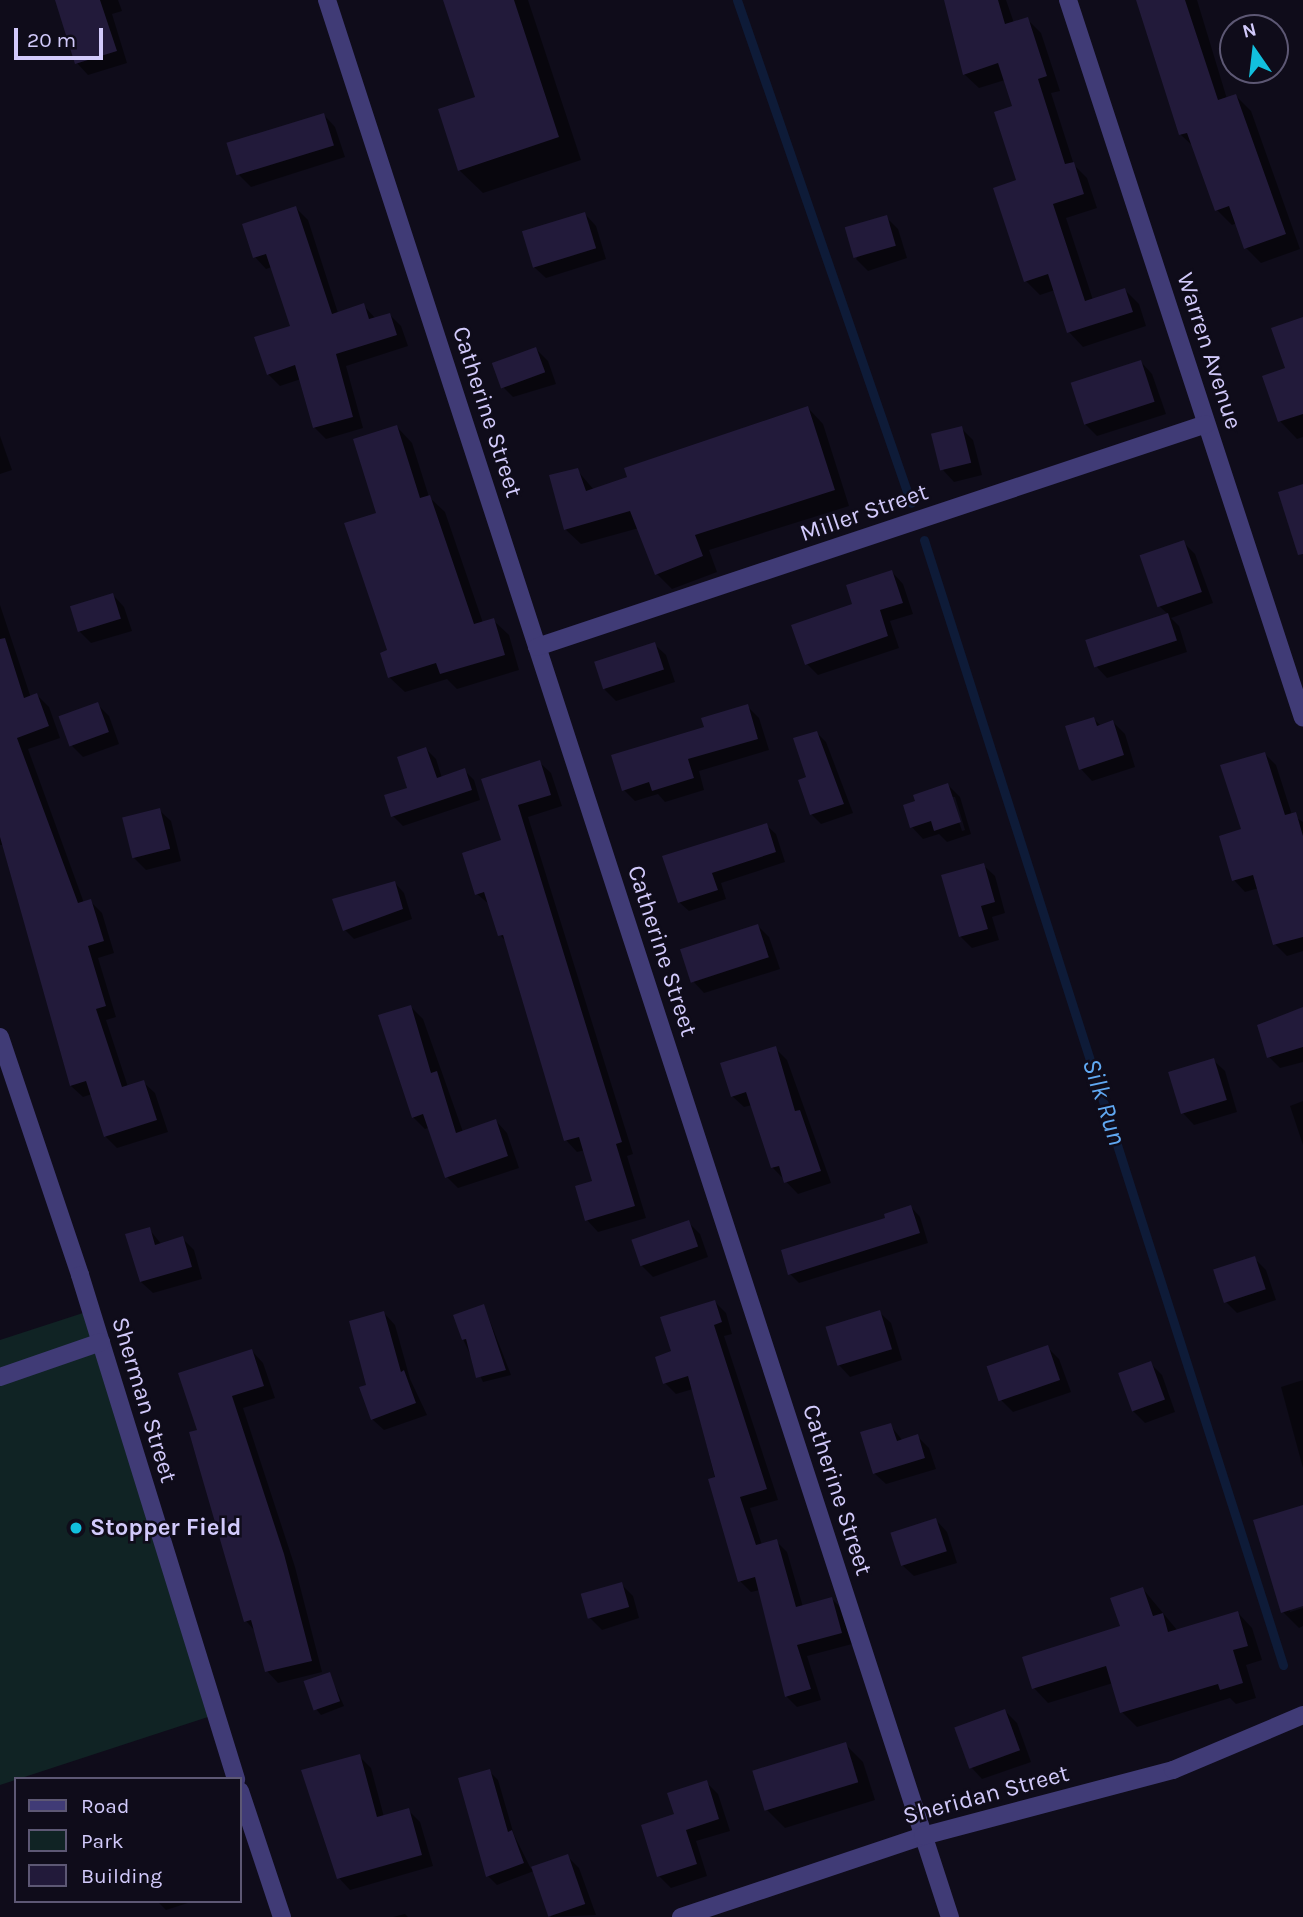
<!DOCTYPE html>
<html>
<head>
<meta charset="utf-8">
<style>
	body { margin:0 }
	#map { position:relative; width:1303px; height:1917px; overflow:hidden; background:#0f0c1a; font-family:Karla,sans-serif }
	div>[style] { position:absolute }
	.green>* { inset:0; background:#102324 }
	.shadow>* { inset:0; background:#0007 }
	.stream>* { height:9px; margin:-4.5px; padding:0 4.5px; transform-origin:4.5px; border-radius:4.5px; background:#0e1b38 }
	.building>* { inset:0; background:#221a3a; transform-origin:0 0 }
	.minor>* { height:18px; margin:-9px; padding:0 9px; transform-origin:9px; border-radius:9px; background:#403b76 }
	.dots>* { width:19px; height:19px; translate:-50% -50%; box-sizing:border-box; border:4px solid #0f0c1a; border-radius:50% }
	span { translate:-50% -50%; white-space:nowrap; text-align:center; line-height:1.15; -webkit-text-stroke:5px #0f0c1a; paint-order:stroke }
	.street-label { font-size:24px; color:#d2cafb }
	.poi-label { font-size:24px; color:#d2cafb; font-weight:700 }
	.left { translate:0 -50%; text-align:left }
	.water-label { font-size:26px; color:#60a8f2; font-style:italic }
	.legend { position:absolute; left:14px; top:1777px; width:228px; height:126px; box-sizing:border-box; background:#0f0c1a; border:2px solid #5d5874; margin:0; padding:9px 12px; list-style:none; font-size:21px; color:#d2cafb }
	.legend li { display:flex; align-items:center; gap:14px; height:35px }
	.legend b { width:35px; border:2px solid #5d5874 }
	.north { position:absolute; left:1219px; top:14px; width:70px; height:70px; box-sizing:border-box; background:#0f0c1a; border:2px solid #5d5874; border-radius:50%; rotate:346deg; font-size:19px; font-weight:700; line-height:28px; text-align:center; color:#d2cafb }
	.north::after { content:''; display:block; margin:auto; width:24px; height:32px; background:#12c0de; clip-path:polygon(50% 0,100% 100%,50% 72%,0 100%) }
	.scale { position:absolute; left:14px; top:28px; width:89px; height:32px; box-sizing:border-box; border:4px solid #d2cafb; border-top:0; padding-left:9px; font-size:21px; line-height:24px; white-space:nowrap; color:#d2cafb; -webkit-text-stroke:5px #0f0c1a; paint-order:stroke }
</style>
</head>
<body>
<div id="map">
	<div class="green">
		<i style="clip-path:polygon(83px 1313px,214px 1715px,0 1785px,0 1340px)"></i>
	</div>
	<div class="shadow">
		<i style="clip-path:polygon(56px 0,118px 0,122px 11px,112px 14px,127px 63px,88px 75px,77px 63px)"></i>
		<i style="clip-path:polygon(444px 0,528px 0,581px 160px,483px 193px,459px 170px,477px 98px)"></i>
		<i style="clip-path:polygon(946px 0,1006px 0,1014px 23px,1027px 19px,1041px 33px,1060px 91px,1051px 93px,1074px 165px,1087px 178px,1097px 208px,1066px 218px,1093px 300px,1125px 290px,1139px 304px,1146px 326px,1083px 347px,1069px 332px,1055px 290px,1040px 295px,1026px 281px,1014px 108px,1005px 80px,979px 88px,964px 74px)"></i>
		<i style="clip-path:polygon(1137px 0,1197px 0,1227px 99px,1236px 96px,1251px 111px,1300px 249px,1261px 263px,1246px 248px,1237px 223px,1232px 225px,1217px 210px,1195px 148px,1181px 135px)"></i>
		<i style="clip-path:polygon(324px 115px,335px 127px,345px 157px,251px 187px,239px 175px)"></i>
		<i style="clip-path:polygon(296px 208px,308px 220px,338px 313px,363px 305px,376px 319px,390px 315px,401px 326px,408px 346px,346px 366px,363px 428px,326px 439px,314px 427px,301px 379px,280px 386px,268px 374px,292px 327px,272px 267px,266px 269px,255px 257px)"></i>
		<i style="clip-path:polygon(585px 214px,596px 226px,606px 259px,546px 278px,534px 267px)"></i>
		<i style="clip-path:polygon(886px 217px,898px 229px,907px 258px,868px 271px,856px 259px)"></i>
		<i style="clip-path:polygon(1303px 319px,1303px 437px,1297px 439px,1280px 421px,1287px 369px)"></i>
		<i style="clip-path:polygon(536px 349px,548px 361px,556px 384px,513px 397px,502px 386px)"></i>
		<i style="clip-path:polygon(1141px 362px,1152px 374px,1166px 414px,1097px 436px,1085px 424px,1072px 383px)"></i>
		<i style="clip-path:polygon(808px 408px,823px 424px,849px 506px,709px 550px,717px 572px,672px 589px,657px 574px,639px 528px,581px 544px,565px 529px,577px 470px,594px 490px)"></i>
		<i style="clip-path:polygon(397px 427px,412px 443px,429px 497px,445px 512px,483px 623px,493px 620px,509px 635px,519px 670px,457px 689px,447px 679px,405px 692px,389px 677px,378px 514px)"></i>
		<i style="clip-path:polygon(961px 428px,973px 440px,982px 475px,954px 482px,943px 470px)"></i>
		<i style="clip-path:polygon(0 436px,12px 470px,0 474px)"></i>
		<i style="clip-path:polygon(1183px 542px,1195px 554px,1213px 603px,1171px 618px,1179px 626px,1187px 652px,1107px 678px,1096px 666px,1168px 614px,1160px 607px,1142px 557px)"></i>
		<i style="clip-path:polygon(892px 572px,903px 584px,913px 614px,890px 621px,899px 648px,818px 675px,807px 664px,855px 605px)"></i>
		<i style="clip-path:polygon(113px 595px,124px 607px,132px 631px,91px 643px,79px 631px)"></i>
		<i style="clip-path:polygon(0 605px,31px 698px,37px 695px,49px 707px,60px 738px,28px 749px,84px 903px,90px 901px,102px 913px,114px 953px,98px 958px,116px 1017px,106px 1020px,128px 1087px,143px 1082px,155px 1093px,168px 1132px,117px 1148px,105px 1136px,92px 1094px,83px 1097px,71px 1086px,4px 845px,0 845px)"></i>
		<i style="clip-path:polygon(654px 644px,666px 655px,675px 682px,616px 701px,605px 690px,596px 663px)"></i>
		<i style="clip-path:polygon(97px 704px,109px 716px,119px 744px,83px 757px,72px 746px)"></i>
		<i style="clip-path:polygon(747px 706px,759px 718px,769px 750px,699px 771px,704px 790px,665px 802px,658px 794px,635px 801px,624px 790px,706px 728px)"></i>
		<i style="clip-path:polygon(1093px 718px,1101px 726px,1113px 722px,1125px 734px,1135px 767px,1092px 781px,1081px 769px)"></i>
		<i style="clip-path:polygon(817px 733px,826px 742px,853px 813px,821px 824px,811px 814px,808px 778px)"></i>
		<i style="clip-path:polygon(426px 749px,436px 759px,442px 778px,464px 770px,474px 780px,480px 800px,403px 826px,393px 816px)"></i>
		<i style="clip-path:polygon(1265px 754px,1276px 765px,1292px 815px,1303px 822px,1303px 951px,1287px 956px,1275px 944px,1259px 888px,1245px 892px,1234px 880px)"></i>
		<i style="clip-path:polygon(539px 762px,551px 773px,562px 806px,528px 817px,633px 1154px,627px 1156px,646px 1218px,598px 1232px,587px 1220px,594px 1182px,585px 1150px,577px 1152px,566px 1140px,507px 942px,500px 935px,490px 905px,477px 894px,504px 842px,483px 780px)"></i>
		<i style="clip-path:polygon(evenodd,948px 785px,960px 797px,971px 834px,947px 842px,939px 834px,923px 839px,912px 827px,948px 785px,951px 797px,955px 797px,965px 830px,962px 831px,951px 797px)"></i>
		<i style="clip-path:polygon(159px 810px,171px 821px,181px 861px,146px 870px,134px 858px)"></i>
		<i style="clip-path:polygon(766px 825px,776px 834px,785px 862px,721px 883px,726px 899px,689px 911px,679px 902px)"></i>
		<i style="clip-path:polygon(983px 865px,995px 876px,1005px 913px,992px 917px,999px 940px,972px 948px,960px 936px)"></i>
		<i style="clip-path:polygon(395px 883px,404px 893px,412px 919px,354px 939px,345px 930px)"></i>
		<i style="clip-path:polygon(758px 926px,769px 937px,780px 969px,704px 993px,693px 981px)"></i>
		<i style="clip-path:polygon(411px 1007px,423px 1019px,463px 1132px,496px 1121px,507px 1133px,519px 1168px,458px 1188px,447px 1177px,430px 1127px,425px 1129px,413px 1117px)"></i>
		<i style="clip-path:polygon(1303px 1010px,1303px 1062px,1280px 1068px,1269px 1057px)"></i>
		<i style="clip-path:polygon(775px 1048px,787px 1060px,831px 1183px,798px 1194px,773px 1168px,752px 1105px,744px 1107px,732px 1096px)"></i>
		<i style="clip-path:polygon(1213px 1060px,1225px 1071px,1237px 1112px,1194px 1125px,1183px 1113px)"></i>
		<i style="clip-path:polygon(1303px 1101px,1303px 1145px,1290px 1106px)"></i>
		<i style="clip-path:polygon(911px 1207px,920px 1217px,928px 1243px,799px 1283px,790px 1274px)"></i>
		<i style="clip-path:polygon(688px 1222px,700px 1234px,708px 1257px,653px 1277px,641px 1265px)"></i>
		<i style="clip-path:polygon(149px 1229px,162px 1245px,182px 1238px,194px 1250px,202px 1279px,153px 1293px,141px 1282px)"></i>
		<i style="clip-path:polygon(1254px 1258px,1266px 1270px,1276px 1300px,1237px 1313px,1226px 1302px)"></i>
		<i style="clip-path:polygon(715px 1302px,726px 1313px,732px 1334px,724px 1336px,778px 1500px,750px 1508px,762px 1545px,776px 1541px,787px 1552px,803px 1607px,832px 1599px,843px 1610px,852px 1644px,807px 1656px,821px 1700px,797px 1707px,786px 1696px,760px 1590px,751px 1592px,740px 1581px,693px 1389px,676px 1394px,665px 1383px,673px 1353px)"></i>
		<i style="clip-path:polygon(484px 1306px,511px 1375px,483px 1382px,463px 1339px)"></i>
		<i style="clip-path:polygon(879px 1312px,891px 1323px,902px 1360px,850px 1377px,839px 1365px)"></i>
		<i style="clip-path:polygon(384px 1313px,395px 1325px,410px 1379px,427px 1415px,384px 1430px,372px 1419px,368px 1386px)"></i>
		<i style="clip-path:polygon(1047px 1347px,1059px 1359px,1071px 1392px,1013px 1412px,1001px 1400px)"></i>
		<i style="clip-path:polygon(252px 1351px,263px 1363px,275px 1398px,243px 1408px,295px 1567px,322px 1672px,278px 1683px,267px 1671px,256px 1632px,246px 1621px,199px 1431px)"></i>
		<i style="clip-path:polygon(1150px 1363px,1162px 1375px,1175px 1412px,1145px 1423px,1133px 1411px)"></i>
		<i style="clip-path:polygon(1303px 1380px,1303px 1468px,1281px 1387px)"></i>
		<i style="clip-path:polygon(890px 1425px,903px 1441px,917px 1436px,929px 1448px,936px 1469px,886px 1484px,874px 1473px)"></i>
		<i style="clip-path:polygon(1303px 1507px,1303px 1604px,1290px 1608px,1290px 1612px,1303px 1608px,1303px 1626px,1299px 1628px,1283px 1612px)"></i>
		<i style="clip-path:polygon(936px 1520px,947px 1532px,957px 1563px,914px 1576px,902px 1565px)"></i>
		<i style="clip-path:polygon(621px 1584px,633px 1596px,639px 1618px,602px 1630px,590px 1618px)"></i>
		<i style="clip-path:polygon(1143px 1589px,1177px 1630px,1238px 1613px,1252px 1628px,1262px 1660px,1246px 1665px,1256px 1698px,1236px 1704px,1230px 1698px,1137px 1727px,1122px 1712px,1113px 1683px,1048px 1703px,1034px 1688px,1122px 1627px)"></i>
		<i style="clip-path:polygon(329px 1674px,344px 1706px,321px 1715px,316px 1709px)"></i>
		<i style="clip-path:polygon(1005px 1711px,1017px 1723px,1031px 1762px,982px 1779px,971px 1767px,956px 1729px)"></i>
		<i style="clip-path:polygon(845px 1744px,863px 1762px,875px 1800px,785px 1828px,767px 1810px)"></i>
		<i style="clip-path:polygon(359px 1756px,371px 1768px,384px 1817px,408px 1810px,420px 1822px,433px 1866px,350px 1890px,339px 1878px)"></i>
		<i style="clip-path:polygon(489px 1771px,498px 1780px,514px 1835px,531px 1869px,567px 1856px,579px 1868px,596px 1915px,551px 1917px,534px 1871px,497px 1885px,488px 1876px)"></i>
		<i style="clip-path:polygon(706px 1782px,718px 1794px,730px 1831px,696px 1841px,707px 1876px,671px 1888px,659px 1876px,676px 1816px)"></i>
		<i style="clip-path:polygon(157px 1901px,194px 1901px,166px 1910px)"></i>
		<i style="clip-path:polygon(405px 1914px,408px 1917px,393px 1917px)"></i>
	</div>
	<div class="stream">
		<i style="left:737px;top:0;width:532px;rotate:70.92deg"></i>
		<i style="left:924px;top:540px;width:1181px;rotate:72.3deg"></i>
	</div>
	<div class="building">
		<i style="clip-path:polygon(55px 0,100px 0,117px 51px,75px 64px)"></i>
		<i style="clip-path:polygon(443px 0,514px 0,559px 137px,458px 171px,438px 109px,475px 97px)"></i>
		<i style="clip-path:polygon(944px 0,998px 0,1005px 24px,1028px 17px,1047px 76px,1038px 79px,1065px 164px,1074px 162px,1084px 194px,1053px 204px,1085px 301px,1125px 288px,1133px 312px,1067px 333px,1048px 274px,1024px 282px,993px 188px,1016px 180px,994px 112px,1012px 106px,998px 63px,963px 75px)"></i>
		<i style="clip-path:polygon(1136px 0,1185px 0,1218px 100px,1236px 94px,1286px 234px,1244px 249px,1229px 206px,1215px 211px,1187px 133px,1179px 135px)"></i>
		<i style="left:324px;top:113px;width:34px;height:102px;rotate:73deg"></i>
		<i style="clip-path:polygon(296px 206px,332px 314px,364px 303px,369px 319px,390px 313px,397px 335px,336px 354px,353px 417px,313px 428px,295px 365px,267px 375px,254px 337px,290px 326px,266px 254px,253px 258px,242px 224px)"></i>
		<i style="left:585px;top:212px;width:38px;height:66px;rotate:73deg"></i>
		<i style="left:887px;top:215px;width:32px;height:44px;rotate:74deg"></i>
		<i style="clip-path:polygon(1303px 317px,1303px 414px,1278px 422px,1262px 376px,1285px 368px,1271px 328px)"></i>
		<i style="left:536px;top:347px;width:27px;height:47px;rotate:70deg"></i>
		<i style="left:1141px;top:360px;width:44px;height:74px;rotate:72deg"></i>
		<i style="clip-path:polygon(808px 406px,835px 490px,695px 535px,703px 556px,655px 575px,630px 511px,564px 530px,549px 475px,578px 468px,586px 491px,627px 477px,624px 468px)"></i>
		<i style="clip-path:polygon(397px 425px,420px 498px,430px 495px,474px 624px,494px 618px,505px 655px,440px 674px,436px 663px,388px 678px,380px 653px,387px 650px,344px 523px,376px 513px,353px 439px)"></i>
		<i style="left:962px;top:426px;width:38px;height:32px;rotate:76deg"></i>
		<i style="clip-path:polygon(1303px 484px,1303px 554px,1298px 555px,1278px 492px)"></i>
		<i style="left:1184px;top:540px;width:55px;height:47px;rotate:71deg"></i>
		<i style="clip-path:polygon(892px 570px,903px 603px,880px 610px,888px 636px,805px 665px,791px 625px,852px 604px,846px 585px)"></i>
		<i style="left:113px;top:593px;width:27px;height:45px;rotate:73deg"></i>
		<i style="left:1168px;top:613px;width:29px;height:87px;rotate:72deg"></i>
		<i style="clip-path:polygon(5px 638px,24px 698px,37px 693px,49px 726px,17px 738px,78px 903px,91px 899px,104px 941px,88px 946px,106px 1006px,96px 1009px,122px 1087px,144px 1080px,157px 1120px,104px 1137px,86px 1081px,70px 1086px,0 837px,0 639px)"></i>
		<i style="left:655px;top:642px;width:29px;height:64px;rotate:72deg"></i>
		<i style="left:98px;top:702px;width:32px;height:42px;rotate:70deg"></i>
		<i style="clip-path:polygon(748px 704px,758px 739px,688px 759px,694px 778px,652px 791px,649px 782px,622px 791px,611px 755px,704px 727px,701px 718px)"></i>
		<i style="clip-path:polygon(1094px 717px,1097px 726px,1113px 720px,1124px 755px,1079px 770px,1065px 726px)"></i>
		<i style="clip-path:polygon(817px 731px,844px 804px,810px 815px,798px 780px,806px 777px,793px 738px)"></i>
		<i style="clip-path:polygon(426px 747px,437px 778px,465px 768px,472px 790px,391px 817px,384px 795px,407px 788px,397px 757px)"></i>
		<i style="clip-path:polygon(1265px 752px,1285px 815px,1296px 812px,1303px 836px,1303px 937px,1273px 945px,1253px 875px,1232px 881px,1219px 836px,1241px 829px,1220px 765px)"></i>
		<i style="clip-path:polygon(540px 760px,551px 795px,518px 805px,622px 1142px,616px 1144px,635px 1206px,585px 1221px,575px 1186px,592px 1181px,579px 1137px,564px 1141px,503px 935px,498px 936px,484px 892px,475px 895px,462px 853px,501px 840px,481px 779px)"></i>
		<i style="clip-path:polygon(948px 783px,961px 822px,934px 831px,931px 821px,910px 828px,903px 805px,915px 801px,913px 795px)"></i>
		<i style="left:160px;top:808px;width:42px;height:39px;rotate:76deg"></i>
		<i style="clip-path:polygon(767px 823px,776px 852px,712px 873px,718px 890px,678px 903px,662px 856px)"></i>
		<i style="clip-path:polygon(984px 863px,995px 902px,981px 906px,988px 929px,959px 937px,941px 875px)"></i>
		<i style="clip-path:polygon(395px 881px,403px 909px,343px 931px,332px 899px)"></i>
		<i style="left:758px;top:924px;width:35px;height:82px;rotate:72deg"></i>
		<i style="clip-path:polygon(411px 1005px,431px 1073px,437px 1071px,456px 1133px,496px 1119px,508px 1156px,445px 1178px,423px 1114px,412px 1118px,378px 1015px)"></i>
		<i style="clip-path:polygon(1303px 1007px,1303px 1047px,1267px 1058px,1257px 1025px)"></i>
		<i style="clip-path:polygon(776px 1046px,795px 1111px,800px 1110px,821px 1171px,784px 1183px,779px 1166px,771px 1168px,746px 1092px,731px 1097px,720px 1063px)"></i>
		<i style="left:1214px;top:1058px;width:44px;height:48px;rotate:73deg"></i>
		<i style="clip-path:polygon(911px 1205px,920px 1233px,788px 1275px,781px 1250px,885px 1218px,884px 1214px)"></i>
		<i style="left:689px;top:1220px;width:28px;height:61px;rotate:71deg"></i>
		<i style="clip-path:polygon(150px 1227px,155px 1245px,183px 1236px,192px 1267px,140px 1282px,125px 1234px)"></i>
		<i style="left:1255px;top:1256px;width:35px;height:44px;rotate:72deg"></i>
		<i style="clip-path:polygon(715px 1300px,722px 1322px,714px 1325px,767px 1489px,740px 1497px,756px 1545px,777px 1539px,796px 1607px,832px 1597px,842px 1633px,797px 1645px,811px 1689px,785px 1697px,755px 1577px,738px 1582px,708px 1479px,715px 1477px,688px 1376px,663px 1384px,655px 1357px,671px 1351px,660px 1317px)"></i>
		<i style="clip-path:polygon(484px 1304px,506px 1370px,476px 1378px,466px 1339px,462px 1340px,453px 1315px)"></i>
		<i style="left:880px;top:1310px;width:41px;height:57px;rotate:73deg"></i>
		<i style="clip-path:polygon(384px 1311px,401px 1372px,404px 1370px,416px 1403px,371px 1420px,359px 1387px,366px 1385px,349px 1321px)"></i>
		<i style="left:1048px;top:1345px;width:37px;height:65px;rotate:71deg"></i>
		<i style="clip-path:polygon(252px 1349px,264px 1386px,232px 1396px,284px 1554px,312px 1661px,265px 1672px,251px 1620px,244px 1622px,201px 1474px,189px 1432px,197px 1430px,178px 1373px)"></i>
		<i style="left:1151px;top:1361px;width:41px;height:35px;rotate:70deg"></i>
		<i style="clip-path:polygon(891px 1423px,897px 1441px,918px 1434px,925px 1458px,873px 1474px,860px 1432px)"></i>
		<i style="clip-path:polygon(1303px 1505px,1303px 1606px,1281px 1613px,1253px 1520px)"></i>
		<i style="left:936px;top:1518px;width:35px;height:48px;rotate:72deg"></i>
		<i style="left:622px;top:1582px;width:26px;height:43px;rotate:74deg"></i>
		<i style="clip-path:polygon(1143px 1587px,1153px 1616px,1163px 1613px,1168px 1632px,1238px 1611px,1248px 1646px,1233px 1650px,1243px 1683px,1220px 1690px,1218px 1684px,1120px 1713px,1106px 1666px,1032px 1689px,1022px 1657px,1120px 1626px,1110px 1598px)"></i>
		<i style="left:330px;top:1672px;width:31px;height:28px;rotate:71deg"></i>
		<i style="left:1005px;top:1709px;width:44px;height:54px;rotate:70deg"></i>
		<i style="left:846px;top:1742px;width:42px;height:98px;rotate:73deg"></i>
		<i style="clip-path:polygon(360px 1754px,377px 1817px,409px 1808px,422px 1855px,337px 1879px,301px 1770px)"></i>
		<i style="clip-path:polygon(490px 1769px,508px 1832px,512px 1830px,524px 1863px,486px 1877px,458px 1778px)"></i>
		<i style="clip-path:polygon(707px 1780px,719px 1819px,686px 1830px,697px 1864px,657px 1877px,641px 1825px,674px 1814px,667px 1793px)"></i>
		<i style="left:568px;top:1854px;width:53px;height:39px;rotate:71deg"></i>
	</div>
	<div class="minor">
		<i style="left:327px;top:0;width:2016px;rotate:72deg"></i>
		<i style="left:1068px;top:0;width:755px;rotate:71.88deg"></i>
		<i style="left:537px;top:647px;width:705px;rotate:-18.43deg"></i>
		<i style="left:0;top:1037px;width:251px;rotate:71.4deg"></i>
		<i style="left:80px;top:1275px;width:528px;rotate:72.8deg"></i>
		<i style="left:0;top:1377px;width:107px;rotate:-19.1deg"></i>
		<i style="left:240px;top:1791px;width:133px;rotate:71.6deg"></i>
		<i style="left:681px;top:1917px;width:255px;rotate:-18.5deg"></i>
		<i style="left:923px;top:1836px;width:259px;rotate:-14.8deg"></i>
		<i style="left:1173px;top:1770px;width:141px;rotate:-22.9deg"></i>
	</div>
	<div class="dots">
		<i style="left:76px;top:1528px;background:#12c0de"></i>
	</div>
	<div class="street-label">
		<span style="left:1209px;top:351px;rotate:72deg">Warren Avenue</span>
		<span style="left:487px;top:412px;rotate:72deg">Catherine Street</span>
		<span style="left:864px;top:513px;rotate:-19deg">Miller Street</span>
		<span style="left:662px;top:951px;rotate:72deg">Catherine Street</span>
		<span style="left:144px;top:1400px;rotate:73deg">Sherman Street</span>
		<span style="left:837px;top:1490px;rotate:72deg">Catherine Street</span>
		<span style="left:986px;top:1795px;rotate:-15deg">Sheridan Street</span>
	</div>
	<div class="poi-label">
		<span class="left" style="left:90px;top:1528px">Stopper Field</span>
	</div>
	<div class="water-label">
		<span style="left:1104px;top:1102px;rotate:72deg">Silk Run</span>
	</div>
	<ul class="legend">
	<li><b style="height:9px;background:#403b76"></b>Road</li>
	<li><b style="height:19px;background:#102324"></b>Park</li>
	<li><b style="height:19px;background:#221a3a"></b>Building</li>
	</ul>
	<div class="north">N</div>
	<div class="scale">20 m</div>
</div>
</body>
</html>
